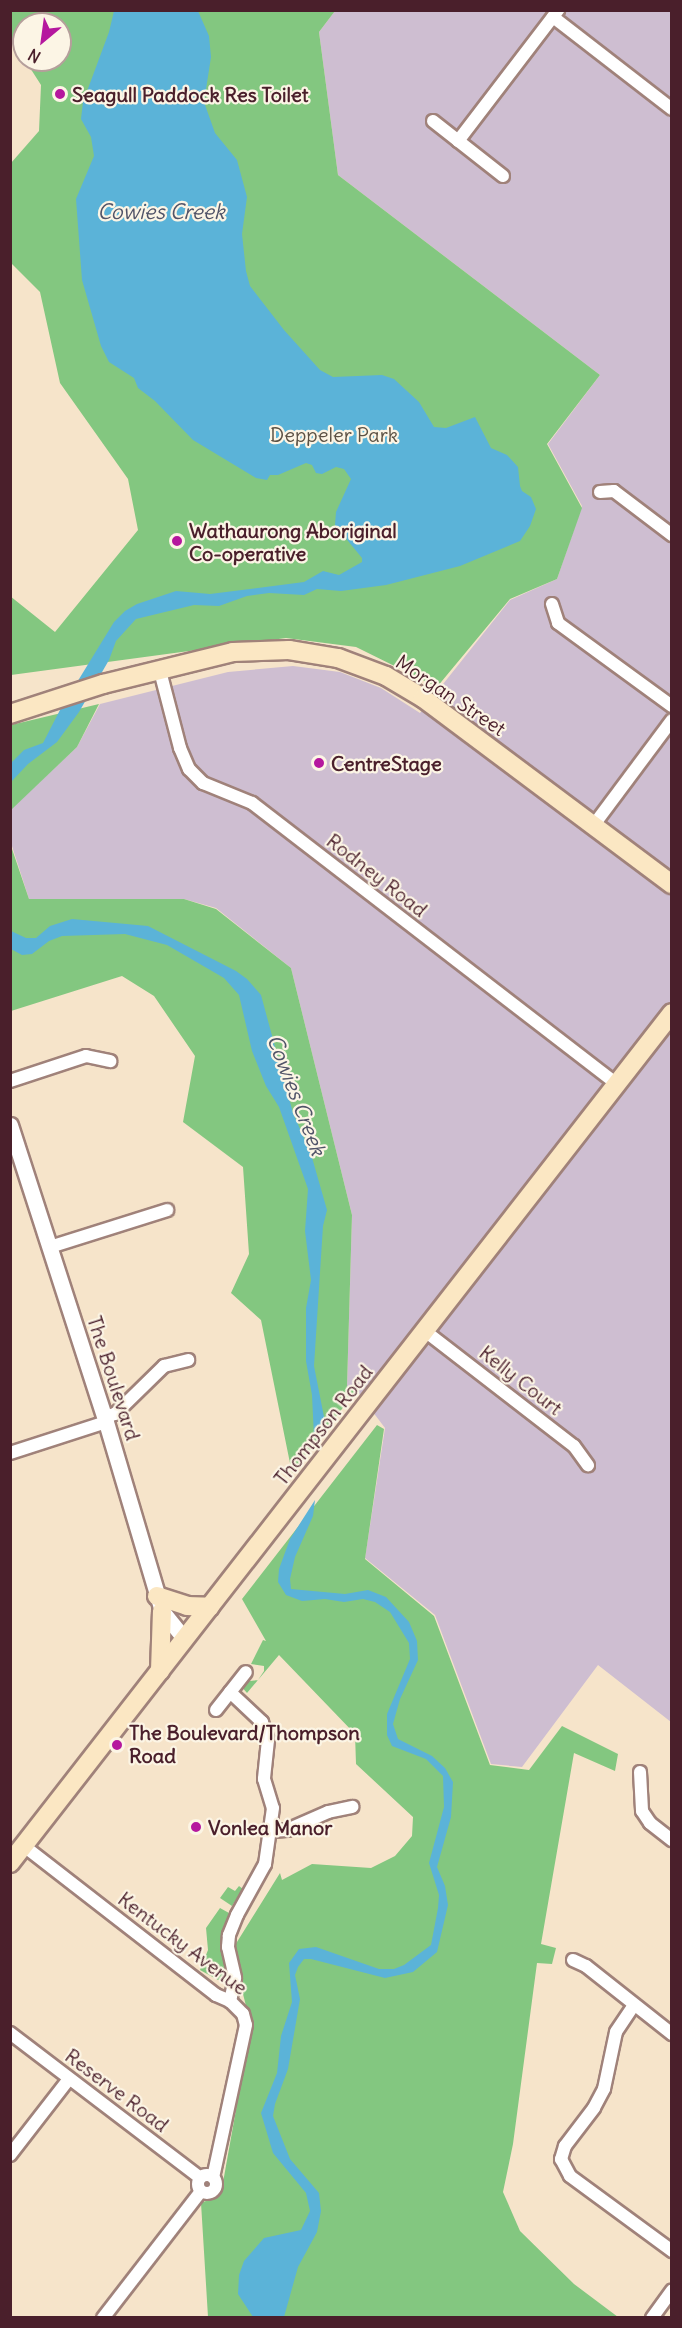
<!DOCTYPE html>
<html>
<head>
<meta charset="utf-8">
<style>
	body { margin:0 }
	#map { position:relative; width:682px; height:2328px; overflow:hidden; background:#f6e4ca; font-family:Delius,sans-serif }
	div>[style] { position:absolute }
	.industrial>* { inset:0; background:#cebed1 }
	.green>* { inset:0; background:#83c780 }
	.water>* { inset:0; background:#5bb3d8 }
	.roads { filter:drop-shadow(2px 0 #a0827a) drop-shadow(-2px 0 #a0827a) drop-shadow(0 2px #a0827a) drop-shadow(0 -2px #a0827a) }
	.minor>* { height:12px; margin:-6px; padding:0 6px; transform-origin:6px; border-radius:6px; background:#fff }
	.minor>.ring { margin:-6px; padding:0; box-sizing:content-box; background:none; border:12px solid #fff; border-radius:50% }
	.tertiary>* { height:15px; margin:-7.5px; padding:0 7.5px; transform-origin:7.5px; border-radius:7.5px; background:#fff }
	.secondary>* { height:18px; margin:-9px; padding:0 9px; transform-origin:9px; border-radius:9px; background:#fbe7c3 }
	.dots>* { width:16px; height:16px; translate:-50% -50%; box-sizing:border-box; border:3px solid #fcf5e5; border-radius:50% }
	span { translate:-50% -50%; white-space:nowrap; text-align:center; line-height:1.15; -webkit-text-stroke:4.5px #fcf5e5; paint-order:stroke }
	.poi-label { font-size:20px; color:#4a1f2b; font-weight:700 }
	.left { translate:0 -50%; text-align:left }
	.park-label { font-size:20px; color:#5b5144 }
	.street-label { font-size:20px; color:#4a1f2b }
	.water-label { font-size:21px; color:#505368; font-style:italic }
	.frame { position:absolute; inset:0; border:12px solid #4a1f2b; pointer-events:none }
	.north { position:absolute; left:12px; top:12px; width:60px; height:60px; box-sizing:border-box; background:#fcf5e5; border:2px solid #b59f9b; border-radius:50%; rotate:209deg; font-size:16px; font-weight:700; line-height:24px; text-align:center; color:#4a1f2b }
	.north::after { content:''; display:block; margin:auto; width:21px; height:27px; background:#b5179e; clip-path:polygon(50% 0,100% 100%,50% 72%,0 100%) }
</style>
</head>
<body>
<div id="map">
	<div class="industrial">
		<i style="clip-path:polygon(335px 11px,671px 11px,671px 1722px,598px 1665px,522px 1767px,491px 1764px,435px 1615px,365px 1558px,385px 1428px,357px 1391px,347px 1387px,352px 1215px,291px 968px,216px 908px,184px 899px,29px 899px,11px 843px,10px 810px,77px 747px,100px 704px,228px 672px,293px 666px,340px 672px,381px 688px,420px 713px,510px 600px,557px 579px,582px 506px,548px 444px,600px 375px,338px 175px,319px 32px)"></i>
	</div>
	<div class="green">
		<i style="clip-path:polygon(11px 11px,335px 11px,319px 32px,338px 175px,600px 375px,547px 444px,582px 508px,557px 579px,510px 599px,437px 687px,356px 647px,286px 638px,11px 675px,10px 596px,55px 632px,138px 530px,128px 479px,60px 383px,40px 292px,11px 263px,11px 163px,39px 131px,41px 85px,25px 60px,60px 60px,60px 24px,24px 24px,24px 59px,11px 40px)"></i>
		<i style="clip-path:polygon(99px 704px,77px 747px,11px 810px,11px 725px)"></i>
		<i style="clip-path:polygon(10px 843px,29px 899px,184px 899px,216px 909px,291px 968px,352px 1215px,347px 1387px,356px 1391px,292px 1473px,261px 1320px,231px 1293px,249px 1254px,243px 1167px,183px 1122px,195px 1056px,154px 996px,122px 976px,11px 1011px)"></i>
		<i style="clip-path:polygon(377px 1425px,384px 1429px,365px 1559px,434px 1616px,490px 1765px,529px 1770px,562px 1726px,618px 1754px,615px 1771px,574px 1753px,541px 1944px,556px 1948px,552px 1964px,537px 1963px,513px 2144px,503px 2192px,520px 2231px,574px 2284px,618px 2317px,208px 2317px,201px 2203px,218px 2196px,222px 2188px,251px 2026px,232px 1950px,280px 1873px,282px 1880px,312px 1864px,371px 1868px,395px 1856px,412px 1836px,413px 1817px,356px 1764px,355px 1734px,279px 1655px,247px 1693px,240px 1685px,243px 1682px,258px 1680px,264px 1671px,264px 1666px,251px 1664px,263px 1640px,266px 1641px,242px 1599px)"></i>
		<i style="clip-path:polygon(239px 1886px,243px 1889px,232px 1906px,220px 1898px,228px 1887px,235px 1891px)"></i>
		<i style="clip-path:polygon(220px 1908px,229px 1913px,220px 1946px,227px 1971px,225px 1977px,218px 1980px,200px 1970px,208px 1950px,206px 1928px)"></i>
	</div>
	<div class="water">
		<i style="clip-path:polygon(114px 11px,198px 11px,209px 36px,211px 57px,204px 102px,215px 133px,237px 160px,247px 197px,242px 234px,246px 271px,250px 286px,284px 330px,320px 370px,333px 377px,382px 375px,394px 379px,419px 402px,434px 427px,446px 428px,475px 417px,491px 448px,507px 455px,518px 467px,520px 486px,522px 491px,531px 497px,536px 509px,530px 526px,520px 541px,460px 566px,386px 585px,341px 591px,317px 589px,304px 595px,269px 593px,247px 596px,219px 606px,194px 605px,136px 619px,116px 641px,109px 660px,79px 712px,57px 742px,28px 764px,11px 782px,11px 763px,24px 750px,43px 743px,60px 710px,114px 622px,125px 611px,137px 604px,176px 591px,210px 594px,304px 582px,323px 571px,339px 575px,362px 562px,362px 558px,335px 525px,336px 512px,351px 479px,344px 469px,336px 467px,322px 474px,316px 473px,312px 465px,306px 463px,278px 475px,270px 475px,267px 480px,256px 478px,193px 440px,155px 401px,138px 388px,134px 378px,109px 362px,101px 346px,82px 280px,76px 199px,94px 156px,91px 137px,81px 119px,83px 102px,109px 32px)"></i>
		<i style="clip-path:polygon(72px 919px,148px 926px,236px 971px,247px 979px,261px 995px,293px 1113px,311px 1154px,327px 1210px,323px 1226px,314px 1366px,325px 1422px,314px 1437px,312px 1395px,306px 1361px,306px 1308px,311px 1280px,305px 1231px,308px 1189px,279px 1107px,266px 1086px,252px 1051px,239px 995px,224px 978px,167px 945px,125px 934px,62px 936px,49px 941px,32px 954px,22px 955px,11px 949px,11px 931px,26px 938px,36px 938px,50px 926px)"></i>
		<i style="clip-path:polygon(315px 1500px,313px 1516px,295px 1557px,290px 1579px,291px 1589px,345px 1594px,368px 1590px,386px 1597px,409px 1622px,417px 1641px,418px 1660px,400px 1699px,393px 1724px,398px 1739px,432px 1756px,445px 1768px,453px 1782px,451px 1817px,437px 1867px,445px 1886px,448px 1905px,437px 1952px,413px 1972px,385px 1978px,311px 1959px,304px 1959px,298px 1967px,295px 1975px,300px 1999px,288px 2069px,275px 2104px,273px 2116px,290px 2159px,319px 2193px,321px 2211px,317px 2232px,298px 2267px,284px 2317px,253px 2317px,238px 2294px,239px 2275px,244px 2261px,264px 2238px,301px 2230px,310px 2211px,306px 2193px,273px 2153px,261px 2113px,277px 2073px,281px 2036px,292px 2002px,289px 1963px,299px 1949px,316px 1947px,379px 1969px,394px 1969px,404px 1965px,431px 1945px,438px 1908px,439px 1895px,429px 1863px,444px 1807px,443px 1776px,426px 1759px,392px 1746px,387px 1735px,387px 1714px,410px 1659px,409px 1643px,390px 1612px,375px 1602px,363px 1599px,344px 1602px,325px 1599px,302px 1601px,286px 1595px,278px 1582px,279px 1569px,290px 1539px)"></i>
	</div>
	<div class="roads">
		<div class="minor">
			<i style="left:553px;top:17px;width:150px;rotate:37.7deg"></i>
			<i style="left:433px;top:121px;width:89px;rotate:38.2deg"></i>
			<i style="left:458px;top:141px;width:165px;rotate:-52.6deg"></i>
			<i style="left:600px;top:492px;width:14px;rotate:-4deg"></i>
			<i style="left:614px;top:491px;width:73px;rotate:37.2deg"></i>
			<i style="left:552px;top:604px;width:20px;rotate:72deg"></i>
			<i style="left:558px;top:623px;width:141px;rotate:36.1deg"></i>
			<i style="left:160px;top:671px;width:80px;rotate:75.4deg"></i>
			<i style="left:180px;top:748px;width:23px;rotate:67deg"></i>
			<i style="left:189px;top:769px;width:20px;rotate:45deg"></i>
			<i style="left:203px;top:783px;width:53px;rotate:22.2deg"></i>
			<i style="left:252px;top:803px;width:461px;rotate:37.6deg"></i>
			<i style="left:593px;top:826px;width:132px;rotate:-53.3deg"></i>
			<i style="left:10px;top:1081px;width:80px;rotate:-18.2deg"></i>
			<i style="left:86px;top:1056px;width:25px;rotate:12deg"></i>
			<i style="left:50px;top:1247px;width:123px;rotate:-17.5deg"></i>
			<i style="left:425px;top:1331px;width:188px;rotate:37.7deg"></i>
			<i style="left:574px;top:1446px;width:24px;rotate:54deg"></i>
			<i style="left:105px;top:1417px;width:10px;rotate:-17deg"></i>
			<i style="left:115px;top:1414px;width:69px;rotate:-44.4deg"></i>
			<i style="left:164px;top:1366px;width:25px;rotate:-14deg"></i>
			<i style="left:10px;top:1453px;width:101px;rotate:-17.9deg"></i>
			<i style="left:230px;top:1692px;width:44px;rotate:43.2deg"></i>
			<i style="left:262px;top:1722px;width:19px;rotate:72deg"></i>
			<i style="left:268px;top:1740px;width:39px;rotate:96deg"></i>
			<i style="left:264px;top:1779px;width:30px;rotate:73deg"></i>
			<i style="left:273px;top:1808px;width:57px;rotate:98.1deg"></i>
			<i style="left:265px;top:1864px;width:58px;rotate:118.8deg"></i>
			<i style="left:237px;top:1915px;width:22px;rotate:112deg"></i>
			<i style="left:229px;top:1935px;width:12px;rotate:95deg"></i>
			<i style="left:228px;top:1947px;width:32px;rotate:77deg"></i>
			<i style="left:235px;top:1978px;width:24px;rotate:102deg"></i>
			<i style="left:216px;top:1710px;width:48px;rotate:-51.7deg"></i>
			<i style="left:640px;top:1772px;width:39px;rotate:87deg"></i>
			<i style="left:642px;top:1811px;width:14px;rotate:56deg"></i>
			<i style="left:650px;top:1823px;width:28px;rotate:38deg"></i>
			<i style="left:270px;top:1831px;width:17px;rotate:-3deg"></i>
			<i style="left:287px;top:1830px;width:45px;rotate:-23.7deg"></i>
			<i style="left:328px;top:1812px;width:25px;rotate:-12deg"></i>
			<i style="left:24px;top:1846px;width:243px;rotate:37.8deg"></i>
			<i style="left:216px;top:1995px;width:15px;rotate:23deg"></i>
			<i style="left:230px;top:2001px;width:18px;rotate:45deg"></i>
			<i style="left:243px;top:2014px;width:11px;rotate:75deg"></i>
			<i style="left:246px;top:2025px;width:156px;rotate:102.2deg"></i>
			<i style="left:573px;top:1960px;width:14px;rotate:25deg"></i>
			<i style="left:586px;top:1966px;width:110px;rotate:38.3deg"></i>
			<i style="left:634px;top:2005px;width:32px;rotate:124deg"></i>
			<i style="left:616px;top:2032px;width:58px;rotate:101.9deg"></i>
			<i style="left:604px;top:2089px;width:21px;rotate:118deg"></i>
			<i style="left:594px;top:2108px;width:48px;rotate:127.3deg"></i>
			<i style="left:565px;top:2146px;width:14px;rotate:107deg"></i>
			<i style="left:561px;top:2159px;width:19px;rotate:62deg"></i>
			<i style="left:570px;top:2176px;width:127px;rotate:36.3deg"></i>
			<i style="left:10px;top:2033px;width:239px;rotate:37.3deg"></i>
			<i style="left:10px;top:2155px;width:96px;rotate:-52.2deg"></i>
			<i class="ring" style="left:198px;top:2175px;width:6px;height:6px"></i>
			<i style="left:103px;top:2318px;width:160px;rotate:-52.3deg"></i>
			<i style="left:652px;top:2318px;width:34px;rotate:-54deg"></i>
		</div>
		<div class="tertiary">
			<i style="left:10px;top:1125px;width:312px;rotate:72.1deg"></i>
			<i style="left:106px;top:1422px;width:197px;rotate:73.5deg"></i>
			<i style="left:162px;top:1611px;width:36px;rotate:51deg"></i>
		</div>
		<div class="secondary">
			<i style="left:10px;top:714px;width:98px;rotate:-17.9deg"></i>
			<i style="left:103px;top:684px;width:134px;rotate:-13.8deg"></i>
			<i style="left:233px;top:652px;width:56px;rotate:-2deg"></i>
			<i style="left:289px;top:650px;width:50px;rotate:9.3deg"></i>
			<i style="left:338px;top:658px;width:51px;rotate:20.6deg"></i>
			<i style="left:386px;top:676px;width:43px;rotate:30.7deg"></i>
			<i style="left:423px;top:698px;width:311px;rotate:36.8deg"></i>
			<i style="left:157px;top:1596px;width:32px;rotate:18deg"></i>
			<i style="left:187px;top:1606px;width:23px;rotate:2deg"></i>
			<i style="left:160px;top:1671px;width:60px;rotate:-88.1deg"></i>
			<i style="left:10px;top:1863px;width:1077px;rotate:-52.09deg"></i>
		</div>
	</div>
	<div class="dots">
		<i style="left:60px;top:94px;background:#b5179e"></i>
		<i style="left:177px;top:541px;background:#b5179e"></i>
		<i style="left:319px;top:763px;background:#b5179e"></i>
		<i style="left:117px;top:1745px;background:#b5179e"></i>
		<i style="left:196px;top:1827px;background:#b5179e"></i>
	</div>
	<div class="poi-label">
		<span class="left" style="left:72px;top:94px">Seagull Paddock Res Toilet</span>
		<span class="left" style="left:189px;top:542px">Wathaurong Aboriginal<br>Co-operative</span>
		<span class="left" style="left:331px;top:763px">CentreStage</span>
		<span class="left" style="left:129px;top:1744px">The Boulevard/Thompson<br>Road</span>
		<span class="left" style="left:208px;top:1827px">Vonlea Manor</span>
	</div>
	<div class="park-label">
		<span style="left:334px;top:434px">Deppeler Park</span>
	</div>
	<div class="street-label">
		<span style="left:451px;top:695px;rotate:34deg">Morgan Street</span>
		<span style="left:377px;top:875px;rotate:38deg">Rodney Road</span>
		<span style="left:114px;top:1378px;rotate:72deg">The Boulevard</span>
		<span style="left:521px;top:1380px;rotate:38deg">Kelly Court</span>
		<span style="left:323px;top:1425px;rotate:-52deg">Thompson Road</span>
		<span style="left:183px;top:1943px;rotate:37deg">Kentucky Avenue</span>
		<span style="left:117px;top:2090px;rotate:37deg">Reserve Road</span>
	</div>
	<div class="water-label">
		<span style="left:161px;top:212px">Cowies Creek</span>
		<span style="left:296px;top:1095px;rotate:69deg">Cowies Creek</span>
	</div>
	<div class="frame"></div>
	<div class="north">N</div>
</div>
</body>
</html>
